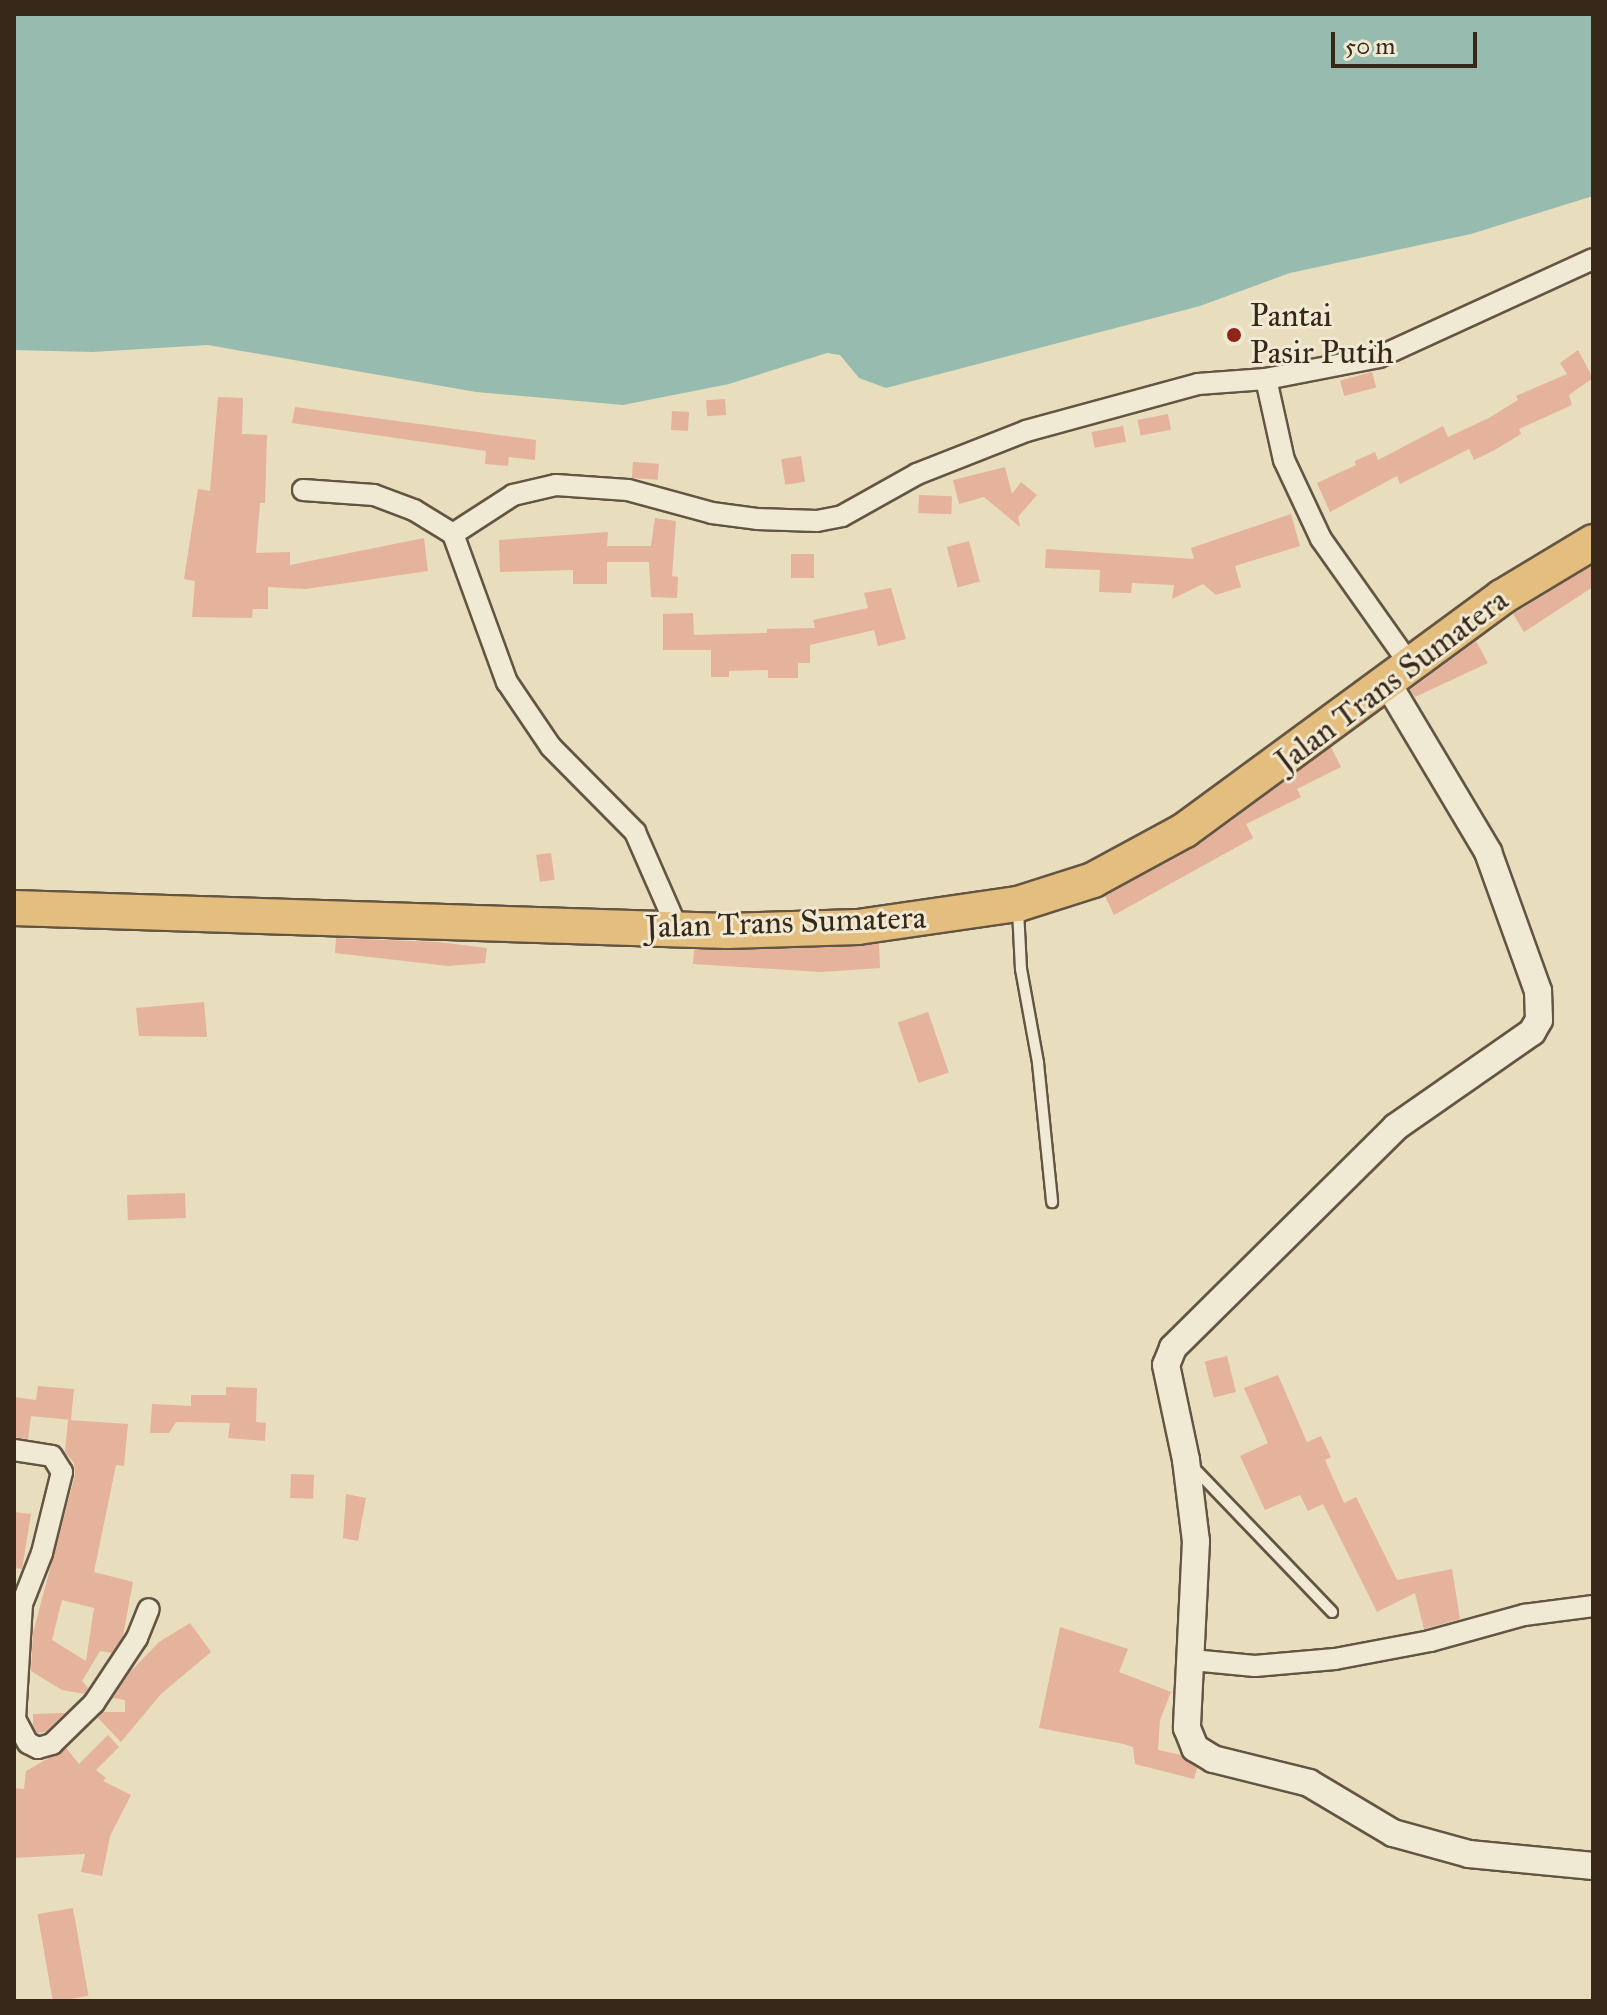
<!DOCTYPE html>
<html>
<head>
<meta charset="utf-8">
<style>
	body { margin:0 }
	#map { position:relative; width:1607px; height:2015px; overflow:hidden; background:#e8ddbd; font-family:"IM FELL Great Primer",serif }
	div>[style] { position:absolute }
	.water>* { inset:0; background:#97bcaf }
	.building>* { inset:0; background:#e5b29c; transform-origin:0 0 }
	.roads { filter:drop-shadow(2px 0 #645543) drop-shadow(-2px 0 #645543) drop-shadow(0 2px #645543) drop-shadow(0 -2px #645543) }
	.service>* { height:10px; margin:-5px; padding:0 5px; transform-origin:5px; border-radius:5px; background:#f0e9d4 }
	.minor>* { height:20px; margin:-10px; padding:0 10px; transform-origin:10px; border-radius:10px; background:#f0e9d4 }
	.tertiary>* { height:26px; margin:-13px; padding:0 13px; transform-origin:13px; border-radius:13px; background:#f0e9d4 }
	.trunk>* { height:34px; margin:-17px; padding:0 17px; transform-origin:17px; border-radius:17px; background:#e4be7e }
	.dots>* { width:22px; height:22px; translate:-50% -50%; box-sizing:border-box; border:4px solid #f0e9d4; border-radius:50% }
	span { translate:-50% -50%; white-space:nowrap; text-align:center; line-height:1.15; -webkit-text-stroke:6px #f0e9d4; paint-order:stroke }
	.poi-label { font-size:32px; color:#38281a }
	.left { translate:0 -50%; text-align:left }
	.street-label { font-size:32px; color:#38281a }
	.frame { position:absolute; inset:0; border:16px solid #38281a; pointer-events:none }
	.scale { position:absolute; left:1331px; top:32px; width:146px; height:36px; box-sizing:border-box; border:4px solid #38281a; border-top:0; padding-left:10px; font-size:24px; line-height:28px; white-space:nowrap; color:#38281a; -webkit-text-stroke:6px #f0e9d4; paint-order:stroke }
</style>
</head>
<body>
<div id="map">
	<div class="water">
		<i style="clip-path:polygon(14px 14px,1593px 14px,1593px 196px,1471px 234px,1290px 273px,1200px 306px,886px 388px,859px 378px,840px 355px,827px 353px,729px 384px,623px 405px,476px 392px,208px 345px,92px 352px,14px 350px)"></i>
	</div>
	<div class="building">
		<i style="clip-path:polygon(1578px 350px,1593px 378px,1569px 395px,1572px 405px,1519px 429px,1521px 434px,1493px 451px,1474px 460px,1469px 449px,1400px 484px,1397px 476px,1330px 512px,1317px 483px,1356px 465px,1355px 461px,1375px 452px,1378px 460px,1443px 426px,1448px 437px,1489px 418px,1518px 400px,1516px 396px,1567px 374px,1560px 363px)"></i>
		<i style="left:1372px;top:372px;width:16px;height:33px;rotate:75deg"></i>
		<i style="clip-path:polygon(218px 397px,243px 398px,242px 434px,267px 435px,265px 503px,260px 503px,256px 553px,290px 552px,290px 565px,424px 538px,428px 571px,306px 589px,268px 587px,268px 609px,253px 609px,252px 618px,192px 617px,195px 581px,184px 579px,198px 489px,210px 491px)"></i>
		<i style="left:725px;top:399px;width:16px;height:19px;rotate:86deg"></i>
		<i style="clip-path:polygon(295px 407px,536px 440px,535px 460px,509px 457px,508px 466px,485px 464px,486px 451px,292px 423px)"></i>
		<i style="left:672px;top:411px;width:17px;height:19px;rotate:3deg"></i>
		<i style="left:1168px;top:414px;width:16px;height:31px;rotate:79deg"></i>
		<i style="left:1123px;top:426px;width:16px;height:32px;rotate:79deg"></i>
		<i style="left:801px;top:456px;width:26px;height:20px;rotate:81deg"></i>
		<i style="left:633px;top:462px;width:26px;height:16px;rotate:4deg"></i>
		<i style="clip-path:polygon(1005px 467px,1012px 494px,1021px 482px,1037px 495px,1018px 517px,1020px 527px,984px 497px,959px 504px,953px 480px)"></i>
		<i style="left:919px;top:495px;width:33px;height:18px;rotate:2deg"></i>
		<i style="clip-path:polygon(1291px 514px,1300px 546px,1235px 566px,1241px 587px,1216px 595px,1203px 584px,1172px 599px,1174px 585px,1132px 583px,1131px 593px,1099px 592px,1100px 570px,1045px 568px,1046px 549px,1194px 559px,1191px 548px)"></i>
		<i style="clip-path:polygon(655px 518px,676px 521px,672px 576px,678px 577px,677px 598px,651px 597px,649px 562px,607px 562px,607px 584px,573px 584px,573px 570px,500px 572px,499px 540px,608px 532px,607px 546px,651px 546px)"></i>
		<i style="left:969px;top:541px;width:42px;height:23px;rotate:75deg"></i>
		<i style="left:791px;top:554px;width:23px;height:24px"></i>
		<i style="clip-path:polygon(1593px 565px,1593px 587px,1524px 632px,1513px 614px)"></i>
		<i style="clip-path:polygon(891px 588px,906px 639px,878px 646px,874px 630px,810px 645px,810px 663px,798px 663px,798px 678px,768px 678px,768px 670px,729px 671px,729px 677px,711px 677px,711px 650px,663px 650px,663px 614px,693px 613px,694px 635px,767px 633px,767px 629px,815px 628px,813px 620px,868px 608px,864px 593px)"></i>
		<i style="clip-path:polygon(1476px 641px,1488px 663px,1415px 697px,1410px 690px)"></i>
		<i style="clip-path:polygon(1331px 747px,1341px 767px,1297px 789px,1301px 797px,1246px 824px,1253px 838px,1114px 915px,1105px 896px,1197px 846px)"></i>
		<i style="left:551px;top:853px;width:27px;height:15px;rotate:82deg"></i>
		<i style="clip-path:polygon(336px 938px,438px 942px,487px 948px,485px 963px,448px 966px,335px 953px)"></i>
		<i style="clip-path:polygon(879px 944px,880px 968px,821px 972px,693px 964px,694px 950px)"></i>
		<i style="clip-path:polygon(204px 1002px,207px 1037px,139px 1036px,136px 1008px)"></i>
		<i style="left:928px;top:1012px;width:64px;height:32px;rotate:71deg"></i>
		<i style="left:185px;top:1193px;width:25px;height:58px;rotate:88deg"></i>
		<i style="left:1227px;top:1356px;width:37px;height:23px;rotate:76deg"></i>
		<i style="clip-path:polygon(1278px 1375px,1307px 1442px,1321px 1436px,1331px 1457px,1325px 1460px,1344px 1503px,1356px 1497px,1397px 1580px,1452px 1569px,1460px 1619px,1424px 1629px,1415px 1593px,1377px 1612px,1323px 1504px,1308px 1511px,1300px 1495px,1265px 1510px,1240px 1456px,1268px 1443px,1244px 1388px)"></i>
		<i style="clip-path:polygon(38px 1386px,74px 1389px,71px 1420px,31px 1416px,28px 1439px,14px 1437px,14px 1397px,36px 1400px)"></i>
		<i style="clip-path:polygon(226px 1387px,257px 1388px,256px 1422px,266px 1423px,265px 1441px,228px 1438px,230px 1423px,176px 1422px,169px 1433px,150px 1433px,152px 1404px,191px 1406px,191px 1395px,226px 1395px)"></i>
		<i style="clip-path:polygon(evenodd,68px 1420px,128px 1424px,124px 1466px,116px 1465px,94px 1572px,133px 1582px,123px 1636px,112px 1653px,100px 1651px,82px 1681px,88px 1688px,85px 1694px,62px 1690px,31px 1671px,33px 1633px,75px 1475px,74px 1463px,65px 1452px,68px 1420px,62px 1600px,94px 1608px,86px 1661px,52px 1640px,62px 1600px)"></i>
		<i style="left:291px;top:1474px;width:23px;height:24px;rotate:2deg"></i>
		<i style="clip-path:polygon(346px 1494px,366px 1498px,358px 1541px,343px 1538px)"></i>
		<i style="clip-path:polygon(14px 1512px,31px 1514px,22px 1569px,14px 1568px)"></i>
		<i style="clip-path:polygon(190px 1623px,211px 1652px,161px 1694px,121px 1742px,98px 1718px,103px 1712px,125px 1712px,125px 1700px,113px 1698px,130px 1672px,159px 1642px)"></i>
		<i style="clip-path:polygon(1060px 1627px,1128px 1649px,1119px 1672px,1171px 1692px,1160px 1720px,1158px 1750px,1181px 1755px,1197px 1768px,1194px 1779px,1135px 1764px,1133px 1747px,1124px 1744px,1039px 1728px)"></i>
		<i style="clip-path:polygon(65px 1713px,45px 1732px,37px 1733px,33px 1725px,33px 1714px)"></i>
		<i style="clip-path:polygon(108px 1735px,119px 1747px,96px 1770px,106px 1778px,103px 1781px,131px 1795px,110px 1836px,102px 1876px,81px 1872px,85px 1854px,14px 1858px,14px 1788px,24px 1789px,26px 1771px,66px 1748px,79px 1764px)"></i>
		<i style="left:73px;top:1908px;width:89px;height:36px;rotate:80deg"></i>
	</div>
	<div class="roads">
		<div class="service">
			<i style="left:1018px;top:910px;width:59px;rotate:87.1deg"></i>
			<i style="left:1021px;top:969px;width:96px;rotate:79.7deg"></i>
			<i style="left:1038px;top:1063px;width:140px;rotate:84.2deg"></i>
			<i style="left:1193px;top:1467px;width:201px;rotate:46.2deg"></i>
		</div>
		<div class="minor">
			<i style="left:1266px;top:379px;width:83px;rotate:77.5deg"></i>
			<i style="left:1284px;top:460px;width:87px;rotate:64.9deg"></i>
			<i style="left:1321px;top:539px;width:156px;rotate:54.7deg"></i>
			<i style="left:303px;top:490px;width:71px;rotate:4deg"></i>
			<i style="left:374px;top:495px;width:43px;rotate:20.6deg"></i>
			<i style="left:414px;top:510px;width:46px;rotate:31.6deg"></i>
			<i style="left:453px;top:534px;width:158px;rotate:70deg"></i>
			<i style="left:507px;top:682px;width:78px;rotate:55.9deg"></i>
			<i style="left:551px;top:747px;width:120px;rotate:45.3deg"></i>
			<i style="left:635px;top:832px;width:107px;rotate:66.3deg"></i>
			<i style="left:453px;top:534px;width:72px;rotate:-33deg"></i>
			<i style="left:513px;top:495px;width:44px;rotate:-13.1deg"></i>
			<i style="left:556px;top:485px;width:72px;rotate:4deg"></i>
			<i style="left:628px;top:490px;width:87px;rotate:15.3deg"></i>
			<i style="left:712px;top:513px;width:45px;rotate:7.6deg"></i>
			<i style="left:757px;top:519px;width:60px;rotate:1.9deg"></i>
			<i style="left:817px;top:521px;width:25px;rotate:-11deg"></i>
			<i style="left:842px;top:516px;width:86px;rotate:-29.2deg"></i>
			<i style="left:917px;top:474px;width:117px;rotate:-21.5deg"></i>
			<i style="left:1026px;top:431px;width:178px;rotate:-15.3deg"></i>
			<i style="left:1198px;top:384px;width:68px;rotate:-4.2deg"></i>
			<i style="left:1266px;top:379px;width:115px;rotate:-11deg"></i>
			<i style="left:1379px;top:357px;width:235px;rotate:-24.6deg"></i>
			<i style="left:14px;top:1450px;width:38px;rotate:9deg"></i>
			<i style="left:52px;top:1456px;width:19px;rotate:58deg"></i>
			<i style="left:62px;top:1472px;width:83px;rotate:103.9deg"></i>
			<i style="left:42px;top:1553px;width:55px;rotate:111.4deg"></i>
			<i style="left:22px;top:1604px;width:115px;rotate:93.5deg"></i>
			<i style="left:15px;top:1719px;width:27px;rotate:62deg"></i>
			<i style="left:28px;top:1743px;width:11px;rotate:27deg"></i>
			<i style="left:38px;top:1748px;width:15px;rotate:-16deg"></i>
			<i style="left:52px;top:1744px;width:59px;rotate:-44.3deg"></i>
			<i style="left:94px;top:1703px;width:78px;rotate:-56.5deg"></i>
			<i style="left:137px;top:1638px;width:31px;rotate:-68deg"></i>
			<i style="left:1192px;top:1660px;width:63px;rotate:5.4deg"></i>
			<i style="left:1255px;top:1666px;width:80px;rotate:-5deg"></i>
			<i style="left:1335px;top:1659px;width:97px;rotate:-10.7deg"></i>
			<i style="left:1430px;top:1641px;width:98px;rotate:-15.5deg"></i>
			<i style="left:1524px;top:1615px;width:70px;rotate:-7.4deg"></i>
		</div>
		<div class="tertiary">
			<i style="left:1388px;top:684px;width:196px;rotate:59.2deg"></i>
			<i style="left:1488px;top:852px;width:148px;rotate:70.2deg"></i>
			<i style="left:1538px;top:991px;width:29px;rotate:88deg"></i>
			<i style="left:1539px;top:1020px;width:14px;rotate:120deg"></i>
			<i style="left:1532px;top:1032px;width:166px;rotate:145.1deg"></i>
			<i style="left:1396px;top:1127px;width:314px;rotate:135.3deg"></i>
			<i style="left:1173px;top:1348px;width:18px;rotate:112deg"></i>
			<i style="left:1166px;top:1365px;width:97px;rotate:78.1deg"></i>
			<i style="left:1186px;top:1460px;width:82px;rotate:83deg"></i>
			<i style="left:1196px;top:1541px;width:187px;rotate:92.8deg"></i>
			<i style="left:1187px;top:1728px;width:22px;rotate:68deg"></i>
			<i style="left:1195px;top:1748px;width:21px;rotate:31deg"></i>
			<i style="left:1213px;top:1759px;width:99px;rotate:14deg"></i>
			<i style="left:1309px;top:1783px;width:98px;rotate:30.8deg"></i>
			<i style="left:1393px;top:1833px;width:79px;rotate:15.4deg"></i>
			<i style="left:1469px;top:1854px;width:125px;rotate:5.5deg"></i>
		</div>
		<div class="trunk">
			<i style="left:14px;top:908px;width:713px;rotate:1.85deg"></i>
			<i style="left:727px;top:931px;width:131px;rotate:-1.7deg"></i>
			<i style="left:858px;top:927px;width:162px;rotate:-8.2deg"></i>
			<i style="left:1018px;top:904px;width:79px;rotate:-17.7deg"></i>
			<i style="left:1093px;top:880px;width:105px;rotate:-28.5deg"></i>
			<i style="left:1185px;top:830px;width:393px;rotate:-36.3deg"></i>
			<i style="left:1502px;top:597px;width:106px;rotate:-31.1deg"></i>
		</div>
	</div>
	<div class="dots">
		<i style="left:1234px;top:335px;background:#8f2418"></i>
	</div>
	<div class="poi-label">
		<span class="left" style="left:1250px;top:335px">Pantai<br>Pasir Putih</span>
	</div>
	<div class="street-label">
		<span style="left:1392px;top:681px;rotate:-37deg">Jalan Trans Sumatera</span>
		<span style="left:786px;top:923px;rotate:-2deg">Jalan Trans Sumatera</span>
	</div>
	<div class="frame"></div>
	<div class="scale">50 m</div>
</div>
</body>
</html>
